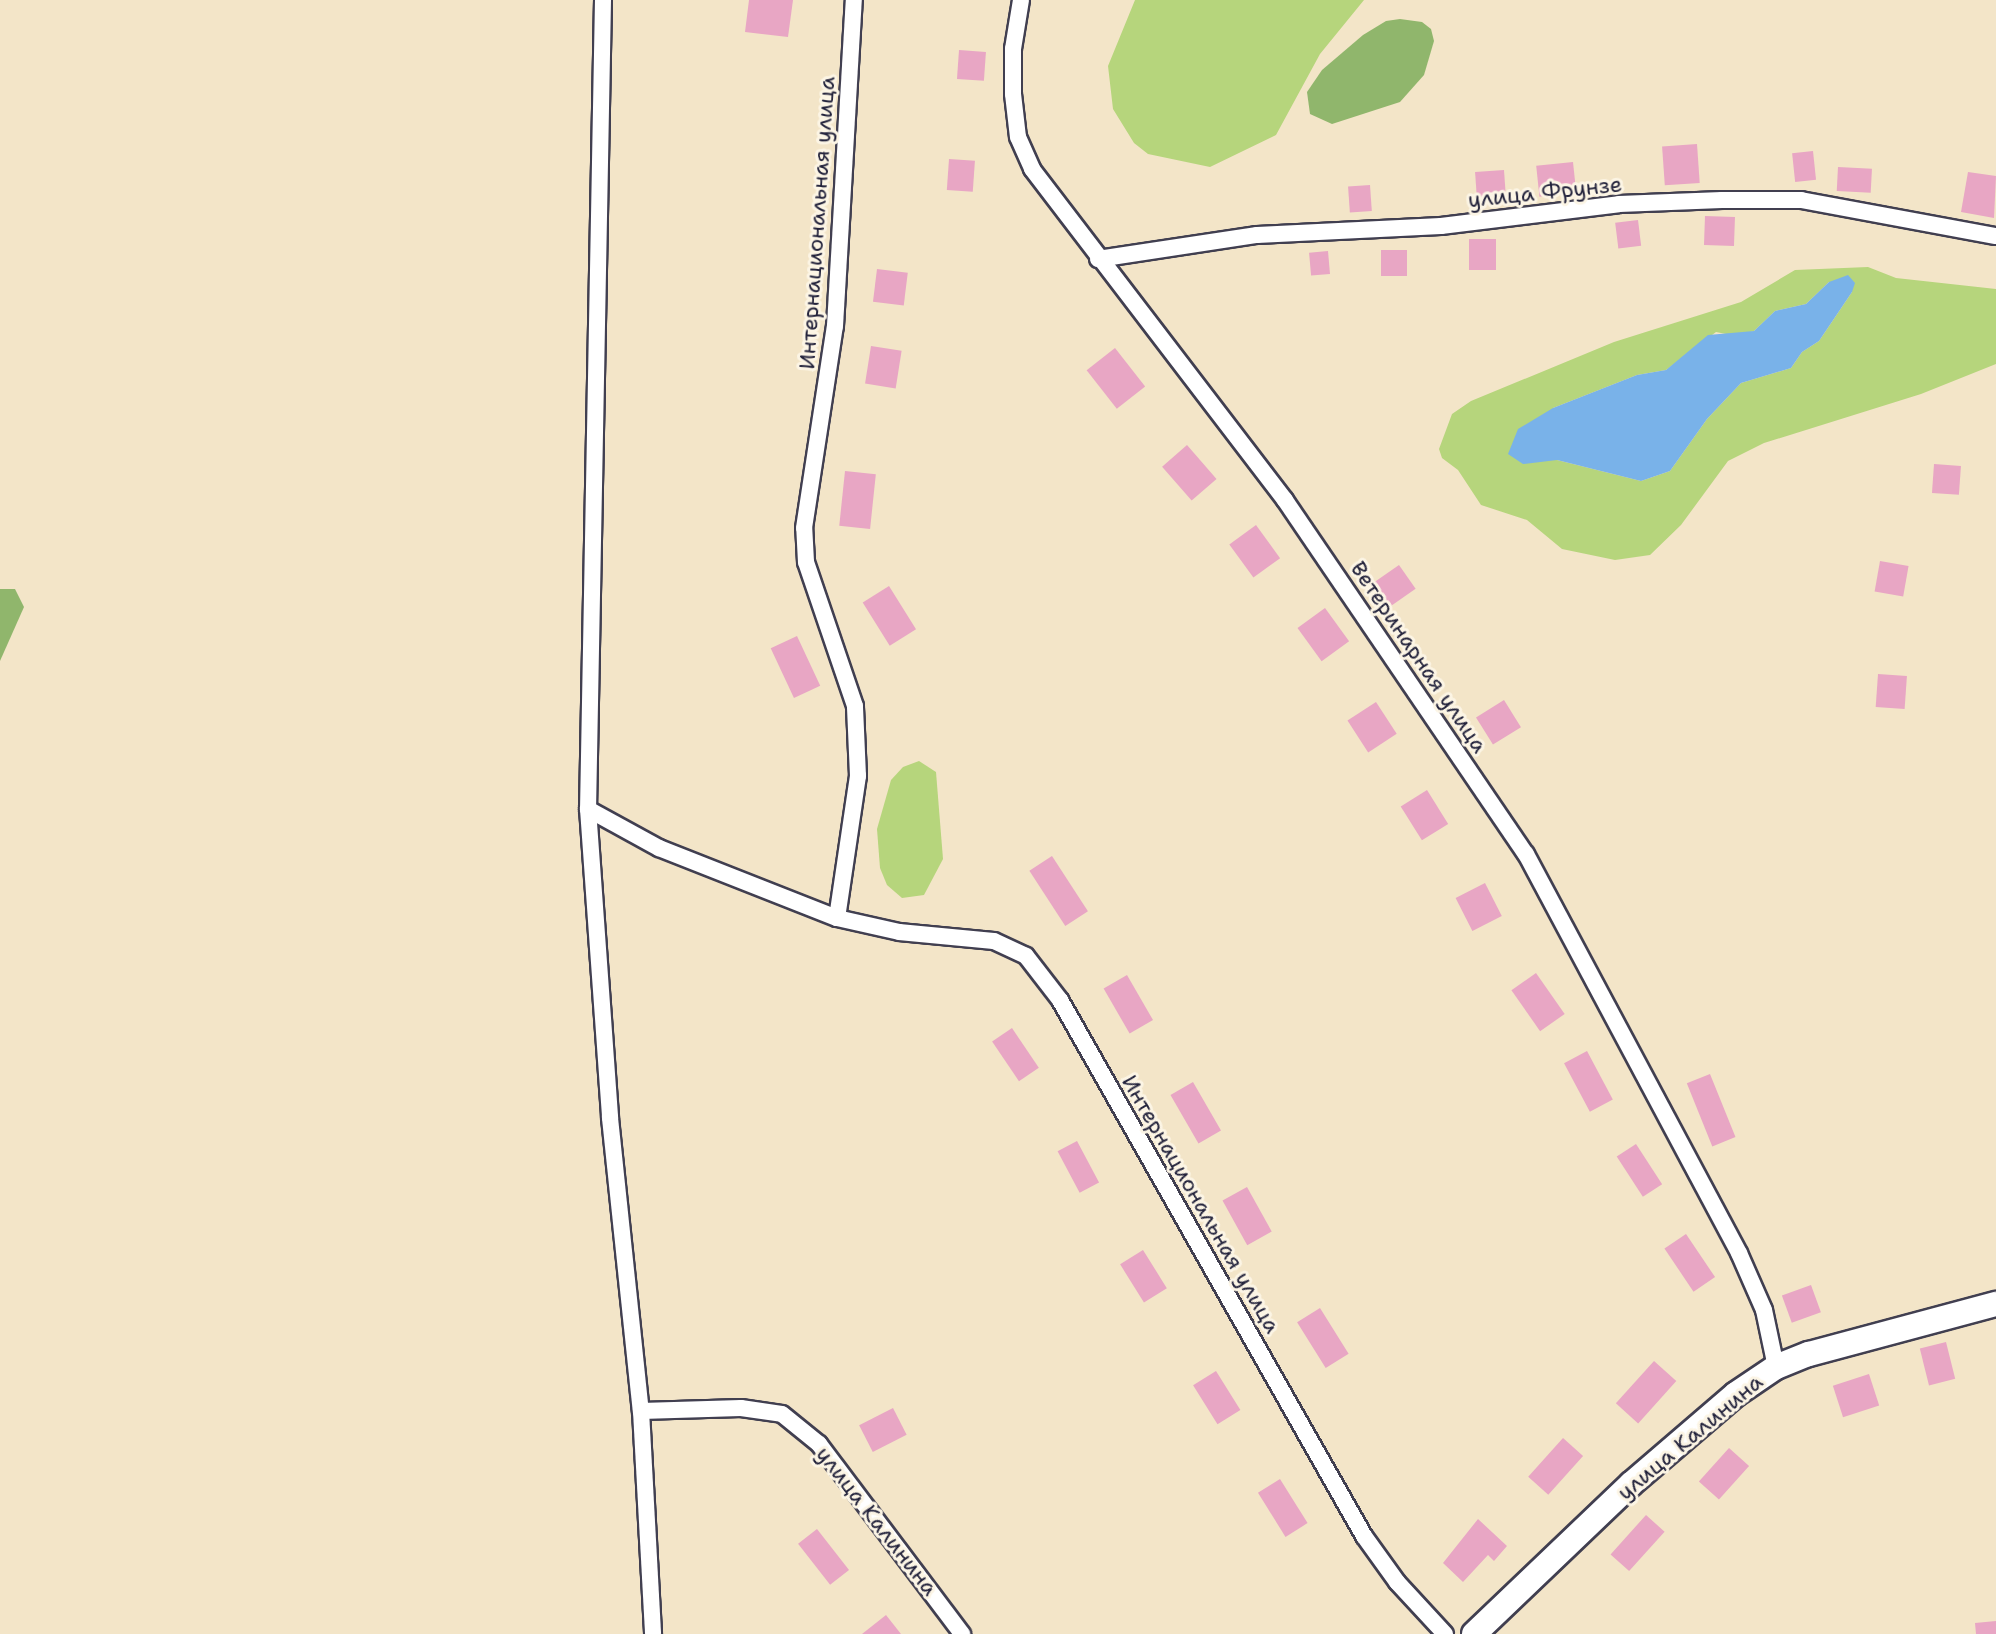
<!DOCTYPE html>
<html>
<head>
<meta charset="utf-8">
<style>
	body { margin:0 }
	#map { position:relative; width:1996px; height:1634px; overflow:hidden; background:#f3e5c8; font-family:"Shantell Sans",sans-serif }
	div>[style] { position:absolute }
	.green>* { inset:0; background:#b6d57c }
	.forest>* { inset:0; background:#90b66c }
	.water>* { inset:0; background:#79b2e9 }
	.building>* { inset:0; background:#e8a6c4; transform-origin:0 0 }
	.roads { filter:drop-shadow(2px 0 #413f50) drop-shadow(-2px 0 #413f50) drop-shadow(0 2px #413f50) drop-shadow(0 -2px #413f50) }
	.street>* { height:16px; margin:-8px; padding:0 8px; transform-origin:8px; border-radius:8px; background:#fff }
	.secondary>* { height:24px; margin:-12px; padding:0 12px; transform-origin:12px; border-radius:12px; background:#fff }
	span { translate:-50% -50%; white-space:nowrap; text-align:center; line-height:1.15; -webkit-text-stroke:6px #fcf5e5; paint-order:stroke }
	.street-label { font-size:22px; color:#22223b }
</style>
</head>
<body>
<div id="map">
	<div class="green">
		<i style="clip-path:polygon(1135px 0,1364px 0,1320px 54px,1276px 135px,1210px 167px,1148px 154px,1134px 143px,1113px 109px,1108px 66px)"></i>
		<i style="clip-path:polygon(evenodd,1868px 267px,1896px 278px,1996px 289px,1996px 364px,1921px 394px,1764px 443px,1728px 461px,1681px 525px,1650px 555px,1615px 560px,1562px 549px,1527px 520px,1481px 505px,1458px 470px,1442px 458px,1439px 449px,1452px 414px,1471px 401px,1614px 342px,1741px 302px,1795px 270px,1868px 267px,1829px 282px,1852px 292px,1819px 341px,1802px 352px,1791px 368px,1741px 383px,1707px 419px,1670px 471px,1641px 481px,1557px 460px,1553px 408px,1637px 375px,1666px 370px,1716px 332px,1736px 336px,1754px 331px,1775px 311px,1806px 304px,1829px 282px)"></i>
		<i style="clip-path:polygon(919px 761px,936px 772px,943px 859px,924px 895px,902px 898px,887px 885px,880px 868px,877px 829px,891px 780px,903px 767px)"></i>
	</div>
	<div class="forest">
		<i style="clip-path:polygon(1400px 19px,1422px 22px,1431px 29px,1434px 41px,1424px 75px,1400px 102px,1332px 124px,1310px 114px,1307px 92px,1322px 70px,1363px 35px,1386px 21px)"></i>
		<i style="clip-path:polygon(0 589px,15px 589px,24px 607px,0 661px)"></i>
	</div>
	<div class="water">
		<i style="clip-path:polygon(1848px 275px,1855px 283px,1852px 292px,1819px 341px,1802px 352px,1791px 368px,1741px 383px,1707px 419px,1670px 471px,1641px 481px,1557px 460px,1523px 464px,1508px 454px,1518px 429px,1553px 408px,1637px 375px,1666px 370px,1708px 335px,1754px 331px,1775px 311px,1806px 304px,1829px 282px)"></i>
	</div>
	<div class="building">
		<i style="clip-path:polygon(749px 0,793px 0,788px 37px,745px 32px)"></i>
		<i style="left:959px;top:50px;width:27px;height:29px;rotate:4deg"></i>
		<i style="left:1697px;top:144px;width:39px;height:35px;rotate:86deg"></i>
		<i style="left:1813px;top:151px;width:29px;height:21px;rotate:84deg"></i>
		<i style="left:949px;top:159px;width:26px;height:31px;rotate:4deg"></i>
		<i style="left:1573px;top:162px;width:31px;height:37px;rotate:84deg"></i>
		<i style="left:1838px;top:167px;width:34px;height:24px;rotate:3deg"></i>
		<i style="left:1504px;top:170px;width:29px;height:29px;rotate:86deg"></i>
		<i style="clip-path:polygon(1968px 172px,1996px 176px,1994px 218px,1961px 212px)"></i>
		<i style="left:1370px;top:185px;width:26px;height:22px;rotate:86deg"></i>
		<i style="left:1705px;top:216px;width:30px;height:29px;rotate:2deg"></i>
		<i style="left:1638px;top:220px;width:26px;height:23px;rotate:83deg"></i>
		<i style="left:1469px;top:239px;width:27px;height:31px"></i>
		<i style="left:1381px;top:250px;width:26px;height:26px"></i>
		<i style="left:1328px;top:251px;width:23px;height:19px;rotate:85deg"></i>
		<i style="left:877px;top:269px;width:31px;height:33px;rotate:7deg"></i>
		<i style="left:871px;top:346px;width:31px;height:38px;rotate:9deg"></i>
		<i style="left:1115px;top:348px;width:49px;height:36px;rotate:52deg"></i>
		<i style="left:1187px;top:445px;width:45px;height:33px;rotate:49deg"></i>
		<i style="left:1934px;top:464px;width:27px;height:29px;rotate:4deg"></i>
		<i style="left:845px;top:471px;width:31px;height:55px;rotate:6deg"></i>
		<i style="left:1256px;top:525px;width:41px;height:33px;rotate:54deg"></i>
		<i style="left:1880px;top:561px;width:29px;height:31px;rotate:10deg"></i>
		<i style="left:1399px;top:565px;width:29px;height:32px;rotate:55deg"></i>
		<i style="left:889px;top:586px;width:51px;height:31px;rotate:58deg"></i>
		<i style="left:1325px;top:608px;width:41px;height:34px;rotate:54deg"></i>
		<i style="left:797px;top:636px;width:55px;height:29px;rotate:65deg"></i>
		<i style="left:1878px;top:674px;width:29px;height:33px;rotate:4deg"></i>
		<i style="left:1504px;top:700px;width:32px;height:33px;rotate:58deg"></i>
		<i style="left:1376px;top:702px;width:38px;height:34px;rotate:57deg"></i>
		<i style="left:1427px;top:790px;width:40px;height:31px;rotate:58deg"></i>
		<i style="left:1052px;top:856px;width:66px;height:27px;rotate:57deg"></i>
		<i style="left:1485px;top:883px;width:37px;height:33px;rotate:63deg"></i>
		<i style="left:1536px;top:973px;width:50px;height:30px;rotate:55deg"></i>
		<i style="left:1127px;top:975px;width:52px;height:27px;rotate:60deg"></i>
		<i style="left:1012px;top:1028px;width:48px;height:24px;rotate:56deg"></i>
		<i style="left:1587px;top:1051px;width:55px;height:26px;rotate:62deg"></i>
		<i style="left:1710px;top:1074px;width:68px;height:25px;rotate:68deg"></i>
		<i style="left:1193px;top:1082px;width:56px;height:26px;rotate:60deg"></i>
		<i style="left:1077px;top:1141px;width:47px;height:22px;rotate:62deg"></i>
		<i style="left:1636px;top:1144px;width:48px;height:23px;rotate:57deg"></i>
		<i style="left:1247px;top:1187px;width:51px;height:28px;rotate:61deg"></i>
		<i style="left:1686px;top:1234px;width:52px;height:26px;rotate:56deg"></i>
		<i style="left:1143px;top:1250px;width:45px;height:27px;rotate:58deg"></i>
		<i style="left:1811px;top:1285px;width:29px;height:31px;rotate:70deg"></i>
		<i style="left:1320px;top:1308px;width:54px;height:27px;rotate:58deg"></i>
		<i style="left:1946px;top:1342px;width:38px;height:27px;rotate:76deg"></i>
		<i style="left:1654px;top:1361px;width:30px;height:57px;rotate:42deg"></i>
		<i style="left:1216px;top:1371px;width:46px;height:27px;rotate:58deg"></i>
		<i style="left:1869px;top:1374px;width:33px;height:38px;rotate:72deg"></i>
		<i style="left:893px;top:1408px;width:30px;height:38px;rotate:63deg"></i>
		<i style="left:1563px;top:1438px;width:27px;height:52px;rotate:42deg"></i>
		<i style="left:1729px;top:1448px;width:27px;height:45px;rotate:42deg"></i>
		<i style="left:1280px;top:1479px;width:52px;height:26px;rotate:58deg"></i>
		<i style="left:1646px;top:1515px;width:25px;height:53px;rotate:42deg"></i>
		<i style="clip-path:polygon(1478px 1519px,1507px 1546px,1494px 1561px,1488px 1555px,1463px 1582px,1443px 1563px)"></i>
		<i style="left:817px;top:1529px;width:52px;height:24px;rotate:52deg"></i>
		<i style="clip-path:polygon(886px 1615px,901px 1634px,862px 1634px)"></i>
		<i style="clip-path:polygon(1996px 1621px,1996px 1634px,1976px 1634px,1975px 1623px)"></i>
	</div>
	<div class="roads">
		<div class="street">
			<i style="left:603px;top:0;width:809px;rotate:91.06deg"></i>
			<i style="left:588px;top:809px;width:310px;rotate:85.9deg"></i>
			<i style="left:610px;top:1118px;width:295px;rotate:84deg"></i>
			<i style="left:641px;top:1411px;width:223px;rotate:86.9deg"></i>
			<i style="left:1021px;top:0;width:50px;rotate:99.3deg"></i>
			<i style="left:1013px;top:49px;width:45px;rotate:90deg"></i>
			<i style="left:1013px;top:94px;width:43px;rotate:83.4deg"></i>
			<i style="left:1018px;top:137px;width:35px;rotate:66deg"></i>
			<i style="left:1032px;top:169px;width:417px;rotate:52.6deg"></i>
			<i style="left:1285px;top:500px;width:428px;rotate:55.8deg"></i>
			<i style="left:1526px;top:854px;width:452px;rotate:61.9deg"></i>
			<i style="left:1739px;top:1253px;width:62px;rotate:66.3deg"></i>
			<i style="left:1764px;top:1310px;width:58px;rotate:78.1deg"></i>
			<i style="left:1098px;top:259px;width:161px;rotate:-8.6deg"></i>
			<i style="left:1257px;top:235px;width:184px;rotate:-2.8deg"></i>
			<i style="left:1441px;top:226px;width:179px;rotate:-7deg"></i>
			<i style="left:1619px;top:204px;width:103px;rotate:-2.2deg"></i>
			<i style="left:1722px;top:200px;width:79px"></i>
			<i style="left:1801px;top:200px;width:198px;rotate:10.5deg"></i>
			<i style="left:588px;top:809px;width:81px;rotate:28.8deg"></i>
			<i style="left:659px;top:848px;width:191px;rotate:21.5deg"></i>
			<i style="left:837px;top:918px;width:64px;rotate:12.7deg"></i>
			<i style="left:899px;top:932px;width:95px;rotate:5.4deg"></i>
			<i style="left:994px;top:941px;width:35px;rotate:25deg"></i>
			<i style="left:1026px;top:956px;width:56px;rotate:52.3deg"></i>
			<i style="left:1060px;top:1000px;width:616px;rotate:60.44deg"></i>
			<i style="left:1364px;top:1536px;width:57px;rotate:54.3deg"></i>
			<i style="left:1397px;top:1582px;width:71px;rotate:47.3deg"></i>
			<i style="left:837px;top:918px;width:144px;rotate:-81.6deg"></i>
			<i style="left:858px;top:776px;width:70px;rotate:-92.5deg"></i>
			<i style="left:855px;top:706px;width:152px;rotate:-108.8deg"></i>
			<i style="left:806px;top:562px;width:34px;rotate:-93deg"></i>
			<i style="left:804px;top:528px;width:204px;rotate:-81.3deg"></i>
			<i style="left:835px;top:326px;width:327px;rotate:-86.7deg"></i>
			<i style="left:641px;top:1411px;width:100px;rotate:-1.7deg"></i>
			<i style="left:741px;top:1408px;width:41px;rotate:8.3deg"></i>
			<i style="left:782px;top:1414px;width:48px;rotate:39deg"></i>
			<i style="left:819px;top:1444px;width:238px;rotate:53deg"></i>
		</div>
		<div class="secondary">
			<i style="left:1474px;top:1634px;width:217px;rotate:-43.7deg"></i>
			<i style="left:1631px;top:1484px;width:138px;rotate:-40.6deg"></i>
			<i style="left:1736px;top:1394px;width:48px;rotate:-34deg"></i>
			<i style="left:1776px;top:1367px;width:35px;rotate:-22deg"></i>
			<i style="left:1809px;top:1354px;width:194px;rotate:-15deg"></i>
		</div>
	</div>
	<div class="street-label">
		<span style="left:1545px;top:192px;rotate:-6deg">улица Фрунзе</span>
		<span style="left:817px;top:223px;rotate:-86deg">Интернациональная улица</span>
		<span style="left:1419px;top:657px;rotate:56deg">Ветеринарная улица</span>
		<span style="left:1201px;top:1204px;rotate:60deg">Интернациональная улица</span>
		<span style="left:1690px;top:1437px;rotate:-40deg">улица Калинина</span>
		<span style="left:877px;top:1521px;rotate:52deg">улица Калинина</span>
	</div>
</div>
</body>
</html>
